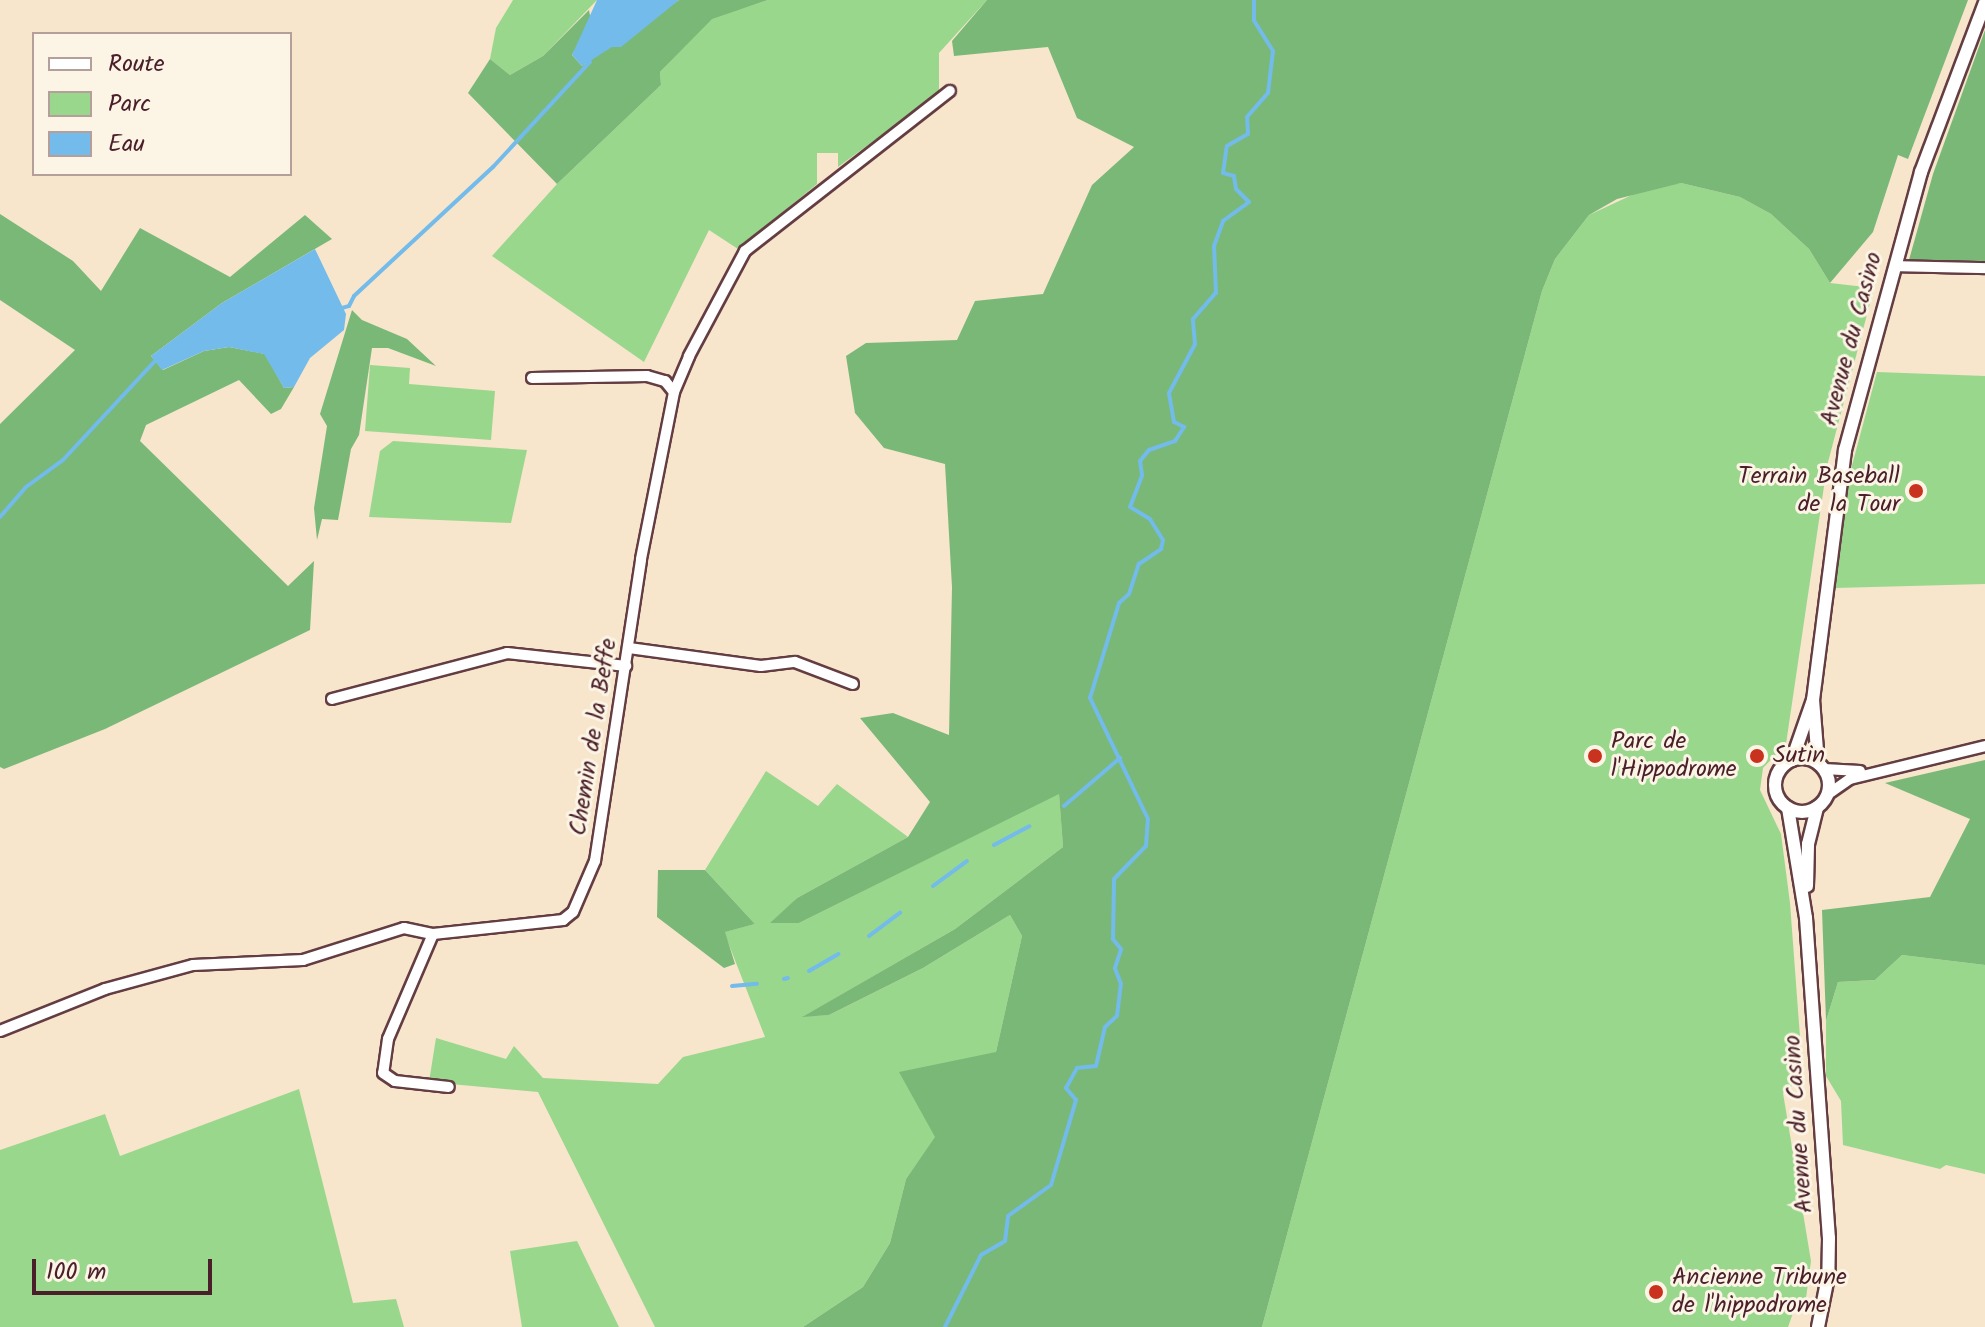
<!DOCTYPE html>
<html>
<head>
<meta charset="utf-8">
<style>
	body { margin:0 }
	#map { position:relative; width:1985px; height:1327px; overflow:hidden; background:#f7e5cc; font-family:Kalam,sans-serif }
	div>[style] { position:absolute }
	.green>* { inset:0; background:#99d78d }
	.forest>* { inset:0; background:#7ab878 }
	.water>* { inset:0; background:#72bbea }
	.stream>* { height:4px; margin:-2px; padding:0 2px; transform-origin:2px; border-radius:2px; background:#72bbea }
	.roads { filter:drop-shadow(2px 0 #643d43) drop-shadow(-2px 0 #643d43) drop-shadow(0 2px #643d43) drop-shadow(0 -2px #643d43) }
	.minor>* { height:10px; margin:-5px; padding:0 5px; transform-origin:5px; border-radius:5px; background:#fff }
	.tertiary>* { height:12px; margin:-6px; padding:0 6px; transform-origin:6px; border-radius:6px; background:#fff }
	.tertiary>.ring { margin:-6px; padding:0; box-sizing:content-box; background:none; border:12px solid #fff; border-radius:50% }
	.dots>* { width:22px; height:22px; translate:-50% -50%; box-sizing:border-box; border:4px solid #fcf5e5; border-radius:50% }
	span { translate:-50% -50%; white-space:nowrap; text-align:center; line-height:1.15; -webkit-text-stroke:6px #fcf5e5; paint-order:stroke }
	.street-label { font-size:24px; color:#4a1f2b }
	.poi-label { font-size:24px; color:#4a1f2b }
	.right { translate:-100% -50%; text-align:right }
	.left { translate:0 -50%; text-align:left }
	.legend { position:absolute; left:32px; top:32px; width:260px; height:144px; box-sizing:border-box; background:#fcf5e5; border:2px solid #b59f9b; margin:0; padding:10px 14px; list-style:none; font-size:24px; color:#4a1f2b }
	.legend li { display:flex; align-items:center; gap:16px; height:40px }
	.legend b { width:40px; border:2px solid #b59f9b }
	.scale { position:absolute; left:32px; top:1259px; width:180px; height:36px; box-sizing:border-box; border:4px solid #4a1f2b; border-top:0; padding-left:10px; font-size:24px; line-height:28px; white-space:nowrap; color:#4a1f2b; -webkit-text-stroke:6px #fcf5e5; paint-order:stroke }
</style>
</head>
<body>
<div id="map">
	<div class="green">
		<i style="clip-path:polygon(513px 0,597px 0,543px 56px,510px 75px,490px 59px,496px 28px)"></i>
		<i style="clip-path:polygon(768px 0,987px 0,939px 53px,939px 93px,838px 167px,838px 153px,817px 153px,817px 184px,738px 249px,709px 230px,644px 362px,492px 256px,557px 184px,661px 85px,660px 72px,712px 18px)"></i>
		<i style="clip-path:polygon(1681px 183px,1740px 197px,1771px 214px,1809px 249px,1830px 283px,1874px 288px,1827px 466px,1786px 744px,1763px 768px,1760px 790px,1781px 834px,1790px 903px,1803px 1077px,1783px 1093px,1811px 1261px,1806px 1298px,1796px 1305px,1788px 1327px,1262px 1327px,1542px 291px,1555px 259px,1589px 215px,1647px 188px)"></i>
		<i style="clip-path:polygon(370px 365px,410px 368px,409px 384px,495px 391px,491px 440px,365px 431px)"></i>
		<i style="clip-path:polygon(1877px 372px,1985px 376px,1985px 584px,1835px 588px,1850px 473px)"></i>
		<i style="clip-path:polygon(393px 441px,527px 450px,511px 523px,369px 517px,380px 451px)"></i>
		<i style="clip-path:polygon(766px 771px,818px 806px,837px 784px,908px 837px,797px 898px,771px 923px,799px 923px,1059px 793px,1063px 847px,955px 929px,804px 1016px,829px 1015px,923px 968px,1010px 915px,1022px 936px,996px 1052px,906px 1179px,890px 1243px,863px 1287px,803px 1327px,655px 1327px,538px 1092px,429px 1082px,436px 1038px,506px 1059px,514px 1046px,543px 1078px,658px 1084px,683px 1057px,765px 1037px,724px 932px,755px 924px,705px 870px)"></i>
		<i style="clip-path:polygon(1902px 955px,1985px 965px,1985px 1174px,1946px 1165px,1940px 1169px,1843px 1145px,1841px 1101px,1826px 1076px,1826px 1021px,1838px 982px,1875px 980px)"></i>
		<i style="clip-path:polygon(299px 1089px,353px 1303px,396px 1299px,404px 1327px,0 1327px,0 1150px,105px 1114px,120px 1156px)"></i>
		<i style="clip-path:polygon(577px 1241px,619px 1327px,522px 1327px,510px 1251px)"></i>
	</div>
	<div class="forest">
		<i style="clip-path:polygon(679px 0,768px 0,712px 19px,660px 72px,661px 85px,557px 184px,468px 93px,490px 59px,510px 75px,543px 56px,589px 10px,591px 21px,572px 55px,582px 66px)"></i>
		<i style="clip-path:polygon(987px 0,1968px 0,1908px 159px,1898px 155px,1873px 232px,1830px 283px,1809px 249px,1771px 214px,1740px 197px,1681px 183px,1617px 199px,1589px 215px,1555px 259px,1542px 291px,1262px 1327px,803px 1327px,863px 1287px,890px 1243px,906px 1179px,935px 1137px,899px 1072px,996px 1052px,1022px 936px,1010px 915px,923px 968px,829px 1015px,802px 1017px,955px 929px,1063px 847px,1059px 794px,799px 923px,770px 923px,797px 898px,908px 837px,930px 802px,860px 718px,893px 713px,949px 735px,952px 587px,945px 464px,884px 448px,855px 413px,846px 356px,866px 343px,957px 340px,975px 301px,1043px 294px,1092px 185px,1134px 147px,1077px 118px,1048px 47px,954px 56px,952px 41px)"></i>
		<i style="clip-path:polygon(1985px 30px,1985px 261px,1909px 260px,1933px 174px)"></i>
		<i style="clip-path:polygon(0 214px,73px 261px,101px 291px,140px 228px,230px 277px,305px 215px,332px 239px,222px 303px,151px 356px,163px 370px,204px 351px,229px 347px,265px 354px,284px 388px,294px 387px,281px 409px,271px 414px,239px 380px,146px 425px,140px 441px,288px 586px,314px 561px,310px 630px,105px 729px,4px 769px,0 767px,0 424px,75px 350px,0 300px)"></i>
		<i style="clip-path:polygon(352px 310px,362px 320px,407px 339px,436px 366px,388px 348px,372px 348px,359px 435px,351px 449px,338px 520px,322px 519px,317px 540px,314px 508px,327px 426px,320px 414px)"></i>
		<i style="clip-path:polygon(1985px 760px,1985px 965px,1902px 955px,1875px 980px,1838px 982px,1826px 1021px,1822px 910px,1930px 897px,1970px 819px,1885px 783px)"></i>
		<i style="clip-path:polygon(658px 870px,705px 870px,755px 924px,725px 932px,735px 964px,724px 968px,657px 917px)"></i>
	</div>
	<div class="water">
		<i style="clip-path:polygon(597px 0,679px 0,621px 47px,612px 47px,582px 66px,572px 55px)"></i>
		<i style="clip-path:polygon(315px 249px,346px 314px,344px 330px,310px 358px,294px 387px,284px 388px,264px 354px,229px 347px,204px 351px,162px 370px,151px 356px,222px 303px)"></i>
	</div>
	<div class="stream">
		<i style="left:338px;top:309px;width:11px;rotate:-15deg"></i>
		<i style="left:349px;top:306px;width:11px;rotate:-63deg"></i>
		<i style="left:354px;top:296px;width:190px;rotate:-42.9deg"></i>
		<i style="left:493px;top:167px;width:143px;rotate:-47.3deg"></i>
		<i style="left:0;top:517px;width:40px;rotate:-49deg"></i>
		<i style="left:26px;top:487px;width:46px;rotate:-36.1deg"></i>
		<i style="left:63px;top:460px;width:137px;rotate:-47.1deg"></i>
		<i style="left:1064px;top:806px;width:74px;rotate:-40.6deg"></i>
		<i style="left:994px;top:845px;width:40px;rotate:-28deg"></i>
		<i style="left:933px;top:886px;width:42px;rotate:-36.3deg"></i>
		<i style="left:869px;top:936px;width:39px;rotate:-37deg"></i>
		<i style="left:809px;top:971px;width:34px;rotate:-30deg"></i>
		<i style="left:784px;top:979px;width:4px;rotate:-14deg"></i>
		<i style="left:732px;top:986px;width:25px;rotate:-5deg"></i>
		<i style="left:945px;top:1327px;width:80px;rotate:-63.4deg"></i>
		<i style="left:981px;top:1255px;width:28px;rotate:-30deg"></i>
		<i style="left:1005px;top:1241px;width:25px;rotate:-83deg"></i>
		<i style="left:1008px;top:1216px;width:53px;rotate:-35.8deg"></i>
		<i style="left:1051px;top:1185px;width:89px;rotate:-73.6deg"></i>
		<i style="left:1076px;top:1100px;width:16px;rotate:-130deg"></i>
		<i style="left:1066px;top:1088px;width:23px;rotate:-61deg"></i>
		<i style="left:1077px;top:1068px;width:19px;rotate:-6deg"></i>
		<i style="left:1096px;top:1066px;width:40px;rotate:-77deg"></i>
		<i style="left:1105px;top:1027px;width:16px;rotate:-43deg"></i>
		<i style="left:1117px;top:1016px;width:32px;rotate:-83deg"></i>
		<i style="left:1121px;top:984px;width:17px;rotate:-111deg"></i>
		<i style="left:1115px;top:968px;width:20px;rotate:-72deg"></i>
		<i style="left:1121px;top:949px;width:13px;rotate:-129deg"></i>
		<i style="left:1113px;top:939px;width:60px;rotate:-89deg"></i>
		<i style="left:1114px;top:879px;width:46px;rotate:-45.9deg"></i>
		<i style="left:1146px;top:846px;width:27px;rotate:-86deg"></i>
		<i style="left:1148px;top:819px;width:134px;rotate:-115.6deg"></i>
		<i style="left:1090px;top:698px;width:99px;rotate:-73deg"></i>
		<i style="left:1119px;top:603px;width:13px;rotate:-42deg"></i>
		<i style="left:1129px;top:594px;width:32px;rotate:-72deg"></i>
		<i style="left:1139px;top:564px;width:27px;rotate:-34deg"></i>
		<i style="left:1161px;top:549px;width:9px;rotate:-77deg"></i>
		<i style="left:1163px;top:540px;width:25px;rotate:-122deg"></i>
		<i style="left:1150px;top:519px;width:23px;rotate:-149deg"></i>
		<i style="left:1130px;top:507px;width:34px;rotate:-69deg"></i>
		<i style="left:1142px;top:475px;width:14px;rotate:-98deg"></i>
		<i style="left:1140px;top:461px;width:14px;rotate:-51deg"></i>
		<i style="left:1149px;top:450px;width:28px;rotate:-19deg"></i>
		<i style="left:1175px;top:441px;width:17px;rotate:-57deg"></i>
		<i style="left:1184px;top:427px;width:11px;rotate:-153deg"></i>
		<i style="left:1174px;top:422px;width:29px;rotate:-100deg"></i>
		<i style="left:1169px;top:393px;width:55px;rotate:-62deg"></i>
		<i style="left:1195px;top:344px;width:25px;rotate:-95deg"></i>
		<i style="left:1193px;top:319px;width:35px;rotate:-49deg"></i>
		<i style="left:1216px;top:293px;width:47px;rotate:-92.4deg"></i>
		<i style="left:1214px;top:246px;width:27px;rotate:-70deg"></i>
		<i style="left:1223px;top:221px;width:32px;rotate:-36deg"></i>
		<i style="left:1249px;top:202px;width:18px;rotate:-135deg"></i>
		<i style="left:1236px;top:189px;width:13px;rotate:-99deg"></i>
		<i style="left:1234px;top:176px;width:11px;rotate:-165deg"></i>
		<i style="left:1223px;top:173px;width:27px;rotate:-82deg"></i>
		<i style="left:1227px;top:146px;width:24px;rotate:-30deg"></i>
		<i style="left:1248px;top:134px;width:17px;rotate:-93deg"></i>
		<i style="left:1247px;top:117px;width:32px;rotate:-49deg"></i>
		<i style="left:1268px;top:93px;width:42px;rotate:-83.2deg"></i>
		<i style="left:1273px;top:51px;width:36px;rotate:-122deg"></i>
		<i style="left:1254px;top:20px;width:20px;rotate:-90deg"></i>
	</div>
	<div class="roads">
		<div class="minor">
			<i style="left:1895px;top:266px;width:90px;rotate:1.3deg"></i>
			<i style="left:532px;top:378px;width:115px;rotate:-1deg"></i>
			<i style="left:647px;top:376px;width:19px;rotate:16deg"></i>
			<i style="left:665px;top:381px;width:14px;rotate:51deg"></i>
			<i style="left:629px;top:648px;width:133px;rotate:7.8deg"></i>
			<i style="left:761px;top:666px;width:34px;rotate:-7deg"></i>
			<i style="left:795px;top:662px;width:62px;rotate:20.8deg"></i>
			<i style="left:332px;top:699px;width:181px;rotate:-14.7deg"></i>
			<i style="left:507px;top:653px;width:120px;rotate:6.2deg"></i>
			<i style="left:1824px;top:769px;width:36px;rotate:3deg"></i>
			<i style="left:1827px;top:795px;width:28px;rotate:-35deg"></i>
			<i style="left:1850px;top:779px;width:139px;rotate:-13.7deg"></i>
			<i style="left:433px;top:934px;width:114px;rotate:113.2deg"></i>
			<i style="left:388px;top:1039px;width:34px;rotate:98deg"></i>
			<i style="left:383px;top:1073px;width:14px;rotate:34deg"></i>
			<i style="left:395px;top:1081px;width:54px;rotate:6.3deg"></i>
			<i style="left:0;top:1031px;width:113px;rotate:-21.8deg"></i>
			<i style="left:105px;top:989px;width:91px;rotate:-15.3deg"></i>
			<i style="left:193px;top:965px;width:110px;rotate:-2.6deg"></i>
			<i style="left:303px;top:960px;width:106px;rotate:-17.6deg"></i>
			<i style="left:404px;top:928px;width:30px;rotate:12deg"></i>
			<i style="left:433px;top:934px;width:131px;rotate:-6.1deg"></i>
			<i style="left:563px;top:920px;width:13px;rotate:-39deg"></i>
			<i style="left:573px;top:912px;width:56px;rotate:-66.7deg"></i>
			<i style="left:595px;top:861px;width:305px;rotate:-81.3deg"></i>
			<i style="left:641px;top:559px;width:170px;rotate:-78.8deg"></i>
			<i style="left:674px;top:392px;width:39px;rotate:-67deg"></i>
			<i style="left:689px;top:356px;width:119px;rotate:-61.9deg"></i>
			<i style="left:745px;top:251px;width:260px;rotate:-38deg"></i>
		</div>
		<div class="tertiary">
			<i class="ring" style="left:1775px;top:758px;width:42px;height:42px"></i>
			<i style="left:1792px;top:760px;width:64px;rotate:-70.7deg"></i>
			<i style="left:1818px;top:763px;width:63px;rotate:-94.5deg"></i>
			<i style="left:1813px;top:700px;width:252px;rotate:-82.7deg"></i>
			<i style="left:1845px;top:450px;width:288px;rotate:-74.7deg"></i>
			<i style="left:1921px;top:172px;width:181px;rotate:-69.3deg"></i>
			<i style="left:1788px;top:808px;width:111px;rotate:80.7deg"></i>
			<i style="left:1806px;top:918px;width:321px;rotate:85.9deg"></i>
			<i style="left:1829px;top:1238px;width:39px;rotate:91deg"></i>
			<i style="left:1828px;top:1277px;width:51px;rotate:101.3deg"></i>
			<i style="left:1807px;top:886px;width:42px;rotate:-88.6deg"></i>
			<i style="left:1808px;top:844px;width:38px;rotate:-76deg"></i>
		</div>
	</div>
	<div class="dots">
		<i style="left:1916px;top:491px;background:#c8321e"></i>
		<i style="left:1595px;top:756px;background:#c8321e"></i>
		<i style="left:1757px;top:756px;background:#c8321e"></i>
		<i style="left:1656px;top:1292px;background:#c8321e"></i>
	</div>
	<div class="street-label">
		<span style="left:1852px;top:339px;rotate:-75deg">Avenue du Casino</span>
		<span style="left:594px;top:737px;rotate:-81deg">Chemin de la Beffe</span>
		<span style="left:1799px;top:1124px;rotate:-94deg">Avenue du Casino</span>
	</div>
	<div class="poi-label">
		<span class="right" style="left:1900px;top:491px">Terrain Baseball<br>de la Tour</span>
		<span class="left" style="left:1611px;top:756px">Parc de<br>l'Hippodrome</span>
		<span class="left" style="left:1773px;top:756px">Sutin</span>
		<span class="left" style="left:1672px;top:1292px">Ancienne Tribune<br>de l'hippodrome</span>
	</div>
	<ul class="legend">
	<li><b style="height:10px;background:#fff"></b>Route</li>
	<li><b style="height:22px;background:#99d78d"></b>Parc</li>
	<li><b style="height:22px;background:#72bbea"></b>Eau</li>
	</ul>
	<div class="scale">100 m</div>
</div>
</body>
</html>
